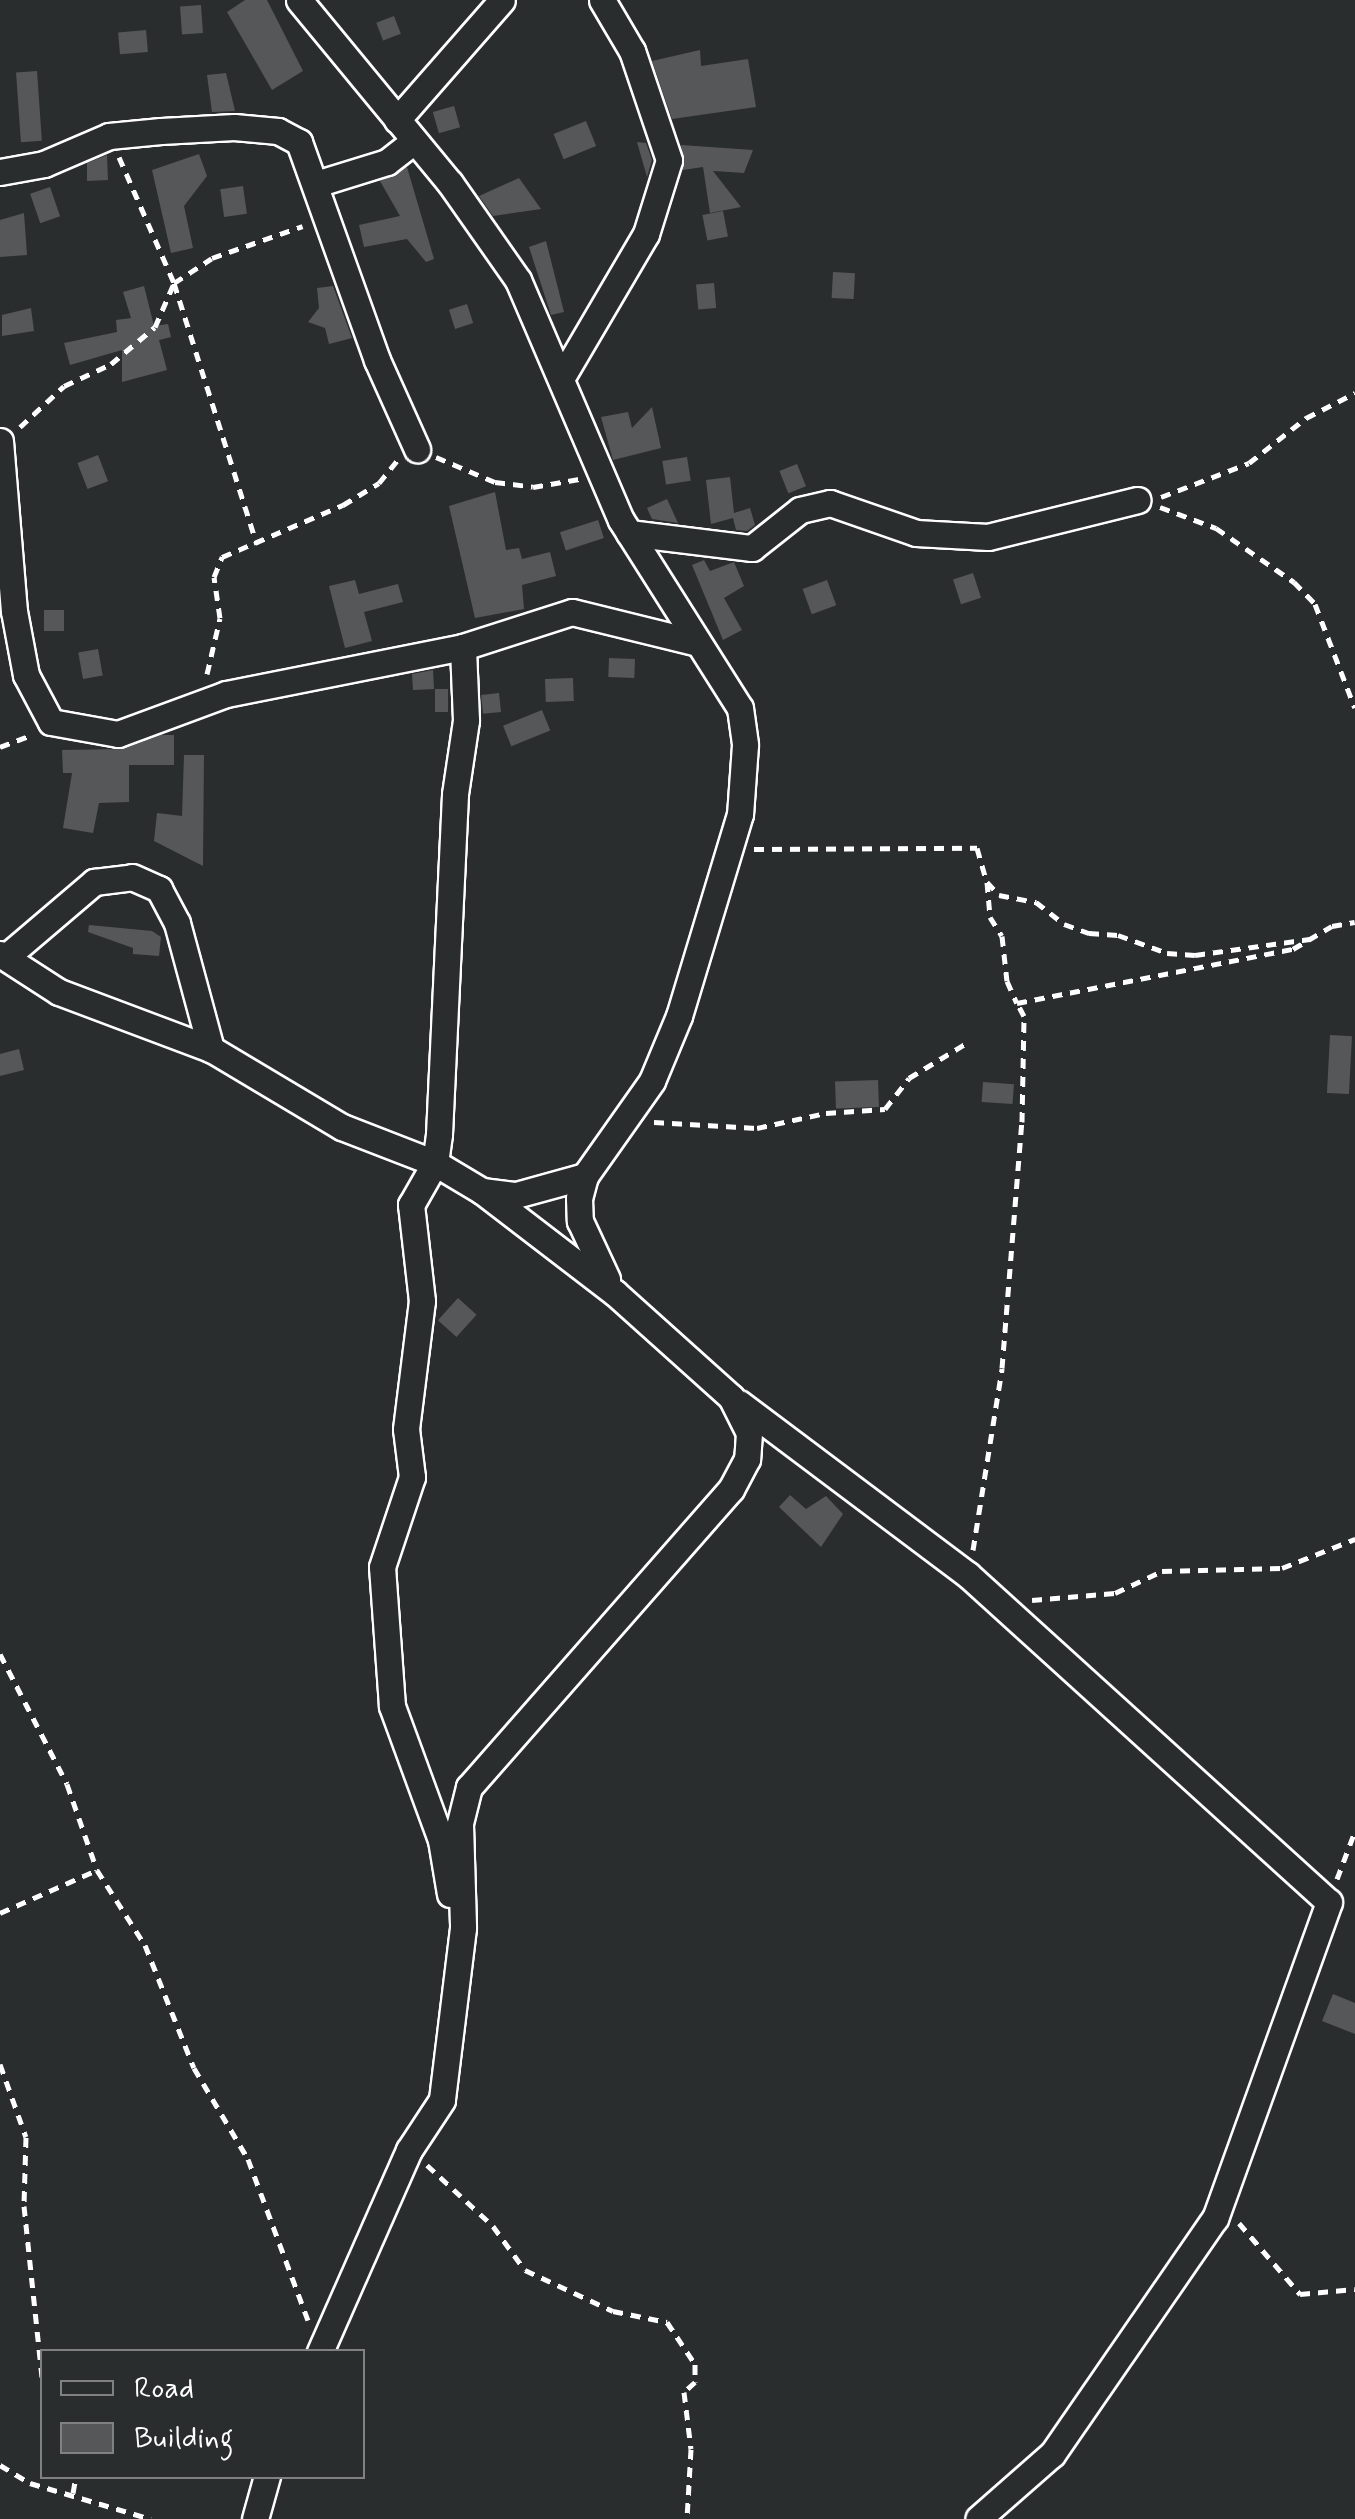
<!DOCTYPE html>
<html>
<head>
<meta charset="utf-8">
<style>
	body { margin:0 }
	#map { position:relative; width:1355px; height:2519px; overflow:hidden; background:#2a2d2e; font-family:Mynerve,sans-serif }
	div>[style] { position:absolute }
	.building>* { inset:0; background:#555758; transform-origin:0 0 }
	.path>* { height:5px; margin-top:-2.5px; transform-origin:0; background:repeating-linear-gradient(90deg,#fff 0 10px,transparent 0 18px) }
	.roads { filter:drop-shadow(2px 0 #fff) drop-shadow(-2px 0 #fff) drop-shadow(0 2px #fff) drop-shadow(0 -2px #fff) }
	.street>* { height:25px; margin:-12.5px; padding:0 12.5px; transform-origin:12.5px; border-radius:12.5px; background:#2a2d2e }
	span { translate:-50% -50%; white-space:nowrap; text-align:center; line-height:1.15; -webkit-text-stroke:10px #2a2d2e; paint-order:stroke }
	.legend { position:absolute; left:40px; top:2349px; width:325px; height:130px; box-sizing:border-box; background:#2a2d2e; border:2px solid #7f8182; margin:0; padding:12px 18px; list-style:none; font-size:30px; color:#fff }
	.legend li { display:flex; align-items:center; gap:20px; height:50px }
	.legend b { width:50px; border:2px solid #7f8182 }
</style>
</head>
<body>
<div id="map">
	<div class="building">
		<i style="clip-path:polygon(245px 0,267px 0,303px 71px,272px 90px,227px 12px)"></i>
		<i style="left:201px;top:5px;width:28px;height:21px;rotate:86deg"></i>
		<i style="left:394px;top:16px;width:19px;height:19px;rotate:69deg"></i>
		<i style="left:146px;top:30px;width:22px;height:28px;rotate:85deg"></i>
		<i style="clip-path:polygon(700px 50px,701px 66px,748px 59px,756px 107px,672px 119px,652px 61px)"></i>
		<i style="left:37px;top:71px;width:70px;height:21px;rotate:86deg"></i>
		<i style="clip-path:polygon(226px 73px,235px 111px,212px 112px,207px 75px)"></i>
		<i style="left:454px;top:106px;width:22px;height:22px;rotate:74deg"></i>
		<i style="left:586px;top:121px;width:27px;height:35px;rotate:68deg"></i>
		<i style="clip-path:polygon(637px 142px,646px 143px,652px 160px,647px 177px)"></i>
		<i style="clip-path:polygon(681px 145px,753px 150px,744px 173px,713px 171px,741px 207px,710px 213px,703px 167px,683px 170px)"></i>
		<i style="clip-path:polygon(199px 154px,207px 176px,184px 206px,193px 248px,171px 253px,152px 170px)"></i>
		<i style="clip-path:polygon(107px 155px,108px 180px,87px 181px,87px 163px)"></i>
		<i style="clip-path:polygon(407px 167px,434px 259px,426px 262px,407px 239px,364px 247px,359px 225px,400px 216px,380px 181px)"></i>
		<i style="clip-path:polygon(519px 178px,541px 209px,493px 216px,479px 196px)"></i>
		<i style="left:243px;top:186px;width:28px;height:23px;rotate:82deg"></i>
		<i style="left:50px;top:187px;width:31px;height:21px;rotate:71deg"></i>
		<i style="left:723px;top:211px;width:26px;height:21px;rotate:79deg"></i>
		<i style="clip-path:polygon(24px 213px,27px 255px,0 257px,0 220px)"></i>
		<i style="clip-path:polygon(546px 241px,564px 312px,551px 315px,529px 247px)"></i>
		<i style="left:833px;top:272px;width:22px;height:26px;rotate:3deg"></i>
		<i style="left:714px;top:283px;width:25px;height:18px;rotate:85deg"></i>
		<i style="clip-path:polygon(144px 286px,154px 326px,168px 324px,171px 337px,159px 340px,167px 370px,122px 382px,122px 350px,70px 365px,64px 343px,117px 332px,116px 320px,131px 318px,123px 292px)"></i>
		<i style="clip-path:polygon(333px 286px,352px 338px,329px 344px,325px 328px,308px 322px,319px 308px,317px 288px)"></i>
		<i style="left:467px;top:304px;width:20px;height:19px;rotate:72deg"></i>
		<i style="clip-path:polygon(31px 308px,34px 331px,2px 336px,2px 315px)"></i>
		<i style="clip-path:polygon(652px 407px,661px 448px,613px 460px,601px 417px,628px 412px,632px 428px)"></i>
		<i style="left:98px;top:455px;width:28px;height:22px;rotate:69deg"></i>
		<i style="left:687px;top:457px;width:24px;height:25px;rotate:81deg"></i>
		<i style="left:797px;top:464px;width:24px;height:19px;rotate:68deg"></i>
		<i style="clip-path:polygon(730px 477px,734px 513px,750px 508px,755px 525px,747px 531px,736px 530px,733px 518px,711px 524px,706px 480px)"></i>
		<i style="clip-path:polygon(495px 492px,506px 550px,519px 548px,522px 559px,550px 552px,556px 576px,522px 585px,524px 609px,475px 618px,449px 506px)"></i>
		<i style="clip-path:polygon(667px 499px,678px 523px,652px 519px,647px 508px)"></i>
		<i style="left:598px;top:520px;width:19px;height:40px;rotate:72deg"></i>
		<i style="clip-path:polygon(704px 560px,710px 571px,734px 562px,744px 586px,724px 598px,742px 630px,723px 640px,692px 565px)"></i>
		<i style="left:973px;top:573px;width:26px;height:21px;rotate:72deg"></i>
		<i style="clip-path:polygon(355px 580px,359px 594px,398px 584px,403px 602px,364px 612px,372px 641px,345px 648px,329px 586px)"></i>
		<i style="left:827px;top:580px;width:27px;height:26px;rotate:70deg"></i>
		<i style="left:44px;top:610px;width:20px;height:21px"></i>
		<i style="left:98px;top:649px;width:27px;height:20px;rotate:80deg"></i>
		<i style="left:609px;top:658px;width:26px;height:19px;rotate:2deg"></i>
		<i style="clip-path:polygon(433px 670px,434px 689px,413px 690px,412px 674px)"></i>
		<i style="left:573px;top:678px;width:23px;height:28px;rotate:88deg"></i>
		<i style="left:435px;top:689px;width:13px;height:23px"></i>
		<i style="left:499px;top:693px;width:19px;height:18px;rotate:84deg"></i>
		<i style="left:542px;top:710px;width:22px;height:42px;rotate:68deg"></i>
		<i style="clip-path:polygon(161px 735px,174px 735px,174px 765px,129px 765px,129px 802px,99px 803px,93px 833px,63px 828px,72px 773px,63px 773px,62px 750px,123px 749px)"></i>
		<i style="clip-path:polygon(184px 755px,204px 755px,203px 866px,154px 841px,157px 813px,182px 816px)"></i>
		<i style="clip-path:polygon(89px 925px,152px 931px,161px 937px,159px 956px,133px 954px,133px 948px,88px 932px)"></i>
		<i style="left:1330px;top:1035px;width:22px;height:58px;rotate:3deg"></i>
		<i style="clip-path:polygon(19px 1049px,24px 1070px,0 1076px,0 1054px)"></i>
		<i style="left:878px;top:1080px;width:27px;height:43px;rotate:88deg"></i>
		<i style="left:983px;top:1082px;width:31px;height:20px;rotate:4deg"></i>
		<i style="left:458px;top:1298px;width:25px;height:30px;rotate:42deg"></i>
		<i style="clip-path:polygon(790px 1495px,806px 1509px,826px 1496px,843px 1514px,821px 1547px,779px 1507px)"></i>
		<i style="clip-path:polygon(1333px 1994px,1355px 2003px,1355px 2034px,1322px 2021px)"></i>
	</div>
	<div class="path">
		<i style="left:119px;top:157px;width:137px;rotate:66.4deg"></i>
		<i style="left:174px;top:283px;width:274px;rotate:72.4deg"></i>
		<i style="left:20px;top:427px;width:60px;rotate:-43deg"></i>
		<i style="left:64px;top:386px;width:52px;rotate:-25.1deg"></i>
		<i style="left:111px;top:364px;width:57px;rotate:-40.1deg"></i>
		<i style="left:155px;top:327px;width:48px;rotate:-66.6deg"></i>
		<i style="left:174px;top:283px;width:45px;rotate:-33.3deg"></i>
		<i style="left:212px;top:258px;width:96px;rotate:-19.4deg"></i>
		<i style="left:436px;top:457px;width:64px;rotate:23deg"></i>
		<i style="left:495px;top:482px;width:38px;rotate:7deg"></i>
		<i style="left:533px;top:487px;width:47px;rotate:-9.9deg"></i>
		<i style="left:1161px;top:497px;width:94px;rotate:-21.1deg"></i>
		<i style="left:1249px;top:463px;width:73px;rotate:-38.3deg"></i>
		<i style="left:1306px;top:418px;width:55px;rotate:-27deg"></i>
		<i style="left:1160px;top:507px;width:60px;rotate:20.6deg"></i>
		<i style="left:1216px;top:528px;width:95px;rotate:34.7deg"></i>
		<i style="left:1294px;top:582px;width:30px;rotate:46deg"></i>
		<i style="left:1315px;top:604px;width:111px;rotate:69deg"></i>
		<i style="left:207px;top:674px;width:57px;rotate:-76.9deg"></i>
		<i style="left:220px;top:618px;width:41px;rotate:-98.3deg"></i>
		<i style="left:214px;top:577px;width:22px;rotate:-68deg"></i>
		<i style="left:222px;top:557px;width:132px;rotate:-23.3deg"></i>
		<i style="left:343px;top:505px;width:42px;rotate:-31.4deg"></i>
		<i style="left:379px;top:483px;width:32px;rotate:-51deg"></i>
		<i style="left:0;top:747px;width:34px;rotate:-21deg"></i>
		<i style="left:754px;top:849px;width:223px;rotate:-0.3deg"></i>
		<i style="left:977px;top:848px;width:35px;rotate:74deg"></i>
		<i style="left:987px;top:882px;width:18px;rotate:47deg"></i>
		<i style="left:999px;top:895px;width:38px;rotate:11deg"></i>
		<i style="left:1036px;top:902px;width:36px;rotate:38deg"></i>
		<i style="left:1064px;top:924px;width:27px;rotate:20deg"></i>
		<i style="left:1089px;top:933px;width:29px;rotate:4deg"></i>
		<i style="left:1118px;top:935px;width:52px;rotate:20.2deg"></i>
		<i style="left:1167px;top:953px;width:28px;rotate:4deg"></i>
		<i style="left:1195px;top:955px;width:116px;rotate:-7.9deg"></i>
		<i style="left:987px;top:882px;width:35px;rotate:85deg"></i>
		<i style="left:990px;top:917px;width:22px;rotate:58deg"></i>
		<i style="left:1002px;top:936px;width:45px;rotate:83.7deg"></i>
		<i style="left:1007px;top:981px;width:24px;rotate:66deg"></i>
		<i style="left:1017px;top:1003px;width:281px;rotate:-11.1deg"></i>
		<i style="left:1293px;top:949px;width:45px;rotate:-30.5deg"></i>
		<i style="left:1332px;top:926px;width:23px;rotate:-10deg"></i>
		<i style="left:654px;top:1122px;width:103px;rotate:3.3deg"></i>
		<i style="left:757px;top:1128px;width:71px;rotate:-12.3deg"></i>
		<i style="left:826px;top:1113px;width:59px;rotate:-3.9deg"></i>
		<i style="left:885px;top:1109px;width:39px;rotate:-52deg"></i>
		<i style="left:909px;top:1078px;width:71px;rotate:-31.2deg"></i>
		<i style="left:973px;top:1550px;width:184px;rotate:-80.9deg"></i>
		<i style="left:1002px;top:1368px;width:247px;rotate:-85.4deg"></i>
		<i style="left:1022px;top:1122px;width:106px;rotate:-88.9deg"></i>
		<i style="left:1024px;top:1016px;width:15px;rotate:-118deg"></i>
		<i style="left:1032px;top:1600px;width:83px;rotate:-4.8deg"></i>
		<i style="left:1115px;top:1593px;width:52px;rotate:-25.1deg"></i>
		<i style="left:1162px;top:1571px;width:120px;rotate:-1.4deg"></i>
		<i style="left:1282px;top:1568px;width:79px;rotate:-21.7deg"></i>
		<i style="left:0;top:1654px;width:146px;rotate:62.7deg"></i>
		<i style="left:67px;top:1784px;width:91px;rotate:70.8deg"></i>
		<i style="left:97px;top:1870px;width:89px;rotate:57.4deg"></i>
		<i style="left:145px;top:1945px;width:132px;rotate:68.3deg"></i>
		<i style="left:194px;top:2068px;width:106px;rotate:59.3deg"></i>
		<i style="left:248px;top:2159px;width:172px;rotate:69.6deg"></i>
		<i style="left:1337px;top:1879px;width:51px;rotate:-69.4deg"></i>
		<i style="left:0;top:1913px;width:106px;rotate:-23.9deg"></i>
		<i style="left:0;top:2064px;width:77px;rotate:70.4deg"></i>
		<i style="left:26px;top:2137px;width:69px;rotate:91.7deg"></i>
		<i style="left:24px;top:2206px;width:172px;rotate:84deg"></i>
		<i style="left:427px;top:2165px;width:90px;rotate:42.7deg"></i>
		<i style="left:493px;top:2226px;width:54px;rotate:54deg"></i>
		<i style="left:525px;top:2270px;width:97px;rotate:25deg"></i>
		<i style="left:613px;top:2311px;width:55px;rotate:11.5deg"></i>
		<i style="left:667px;top:2322px;width:50px;rotate:56.3deg"></i>
		<i style="left:695px;top:2364px;width:18px;rotate:90deg"></i>
		<i style="left:695px;top:2382px;width:15px;rotate:138deg"></i>
		<i style="left:684px;top:2392px;width:57px;rotate:83deg"></i>
		<i style="left:691px;top:2449px;width:70px;rotate:93.3deg"></i>
		<i style="left:1239px;top:2223px;width:94px;rotate:49.3deg"></i>
		<i style="left:1300px;top:2294px;width:55px;rotate:-5.2deg"></i>
		<i style="left:0;top:2465px;width:35px;rotate:31deg"></i>
		<i style="left:30px;top:2483px;width:126px;rotate:16.6deg"></i>
		<i style="left:73px;top:2493px;width:17px;rotate:-80deg"></i>
	</div>
	<div class="roads">
		<div class="street">
			<i style="left:299px;top:0;width:237px;rotate:50.5deg"></i>
			<i style="left:450px;top:183px;width:118px;rotate:55deg"></i>
			<i style="left:518px;top:280px;width:261px;rotate:66.8deg"></i>
			<i style="left:621px;top:520px;width:222px;rotate:57.7deg"></i>
			<i style="left:740px;top:708px;width:37px;rotate:82deg"></i>
			<i style="left:745px;top:745px;width:69px;rotate:94.1deg"></i>
			<i style="left:740px;top:814px;width:211px;rotate:106.8deg"></i>
			<i style="left:679px;top:1016px;width:70px;rotate:112.6deg"></i>
			<i style="left:652px;top:1081px;width:116px;rotate:125.2deg"></i>
			<i style="left:585px;top:1176px;width:23px;rotate:105deg"></i>
			<i style="left:579px;top:1198px;width:23px;rotate:88deg"></i>
			<i style="left:580px;top:1221px;width:64px;rotate:65deg"></i>
			<i style="left:397px;top:120px;width:159px;rotate:-48.8deg"></i>
			<i style="left:0;top:172px;width:45px;rotate:-10.3deg"></i>
			<i style="left:44px;top:164px;width:71px;rotate:-23.3deg"></i>
			<i style="left:109px;top:136px;width:52px;rotate:-5.5deg"></i>
			<i style="left:161px;top:131px;width:73px;rotate:-3.1deg"></i>
			<i style="left:234px;top:127px;width:44px;rotate:5.2deg"></i>
			<i style="left:278px;top:131px;width:24px;rotate:28deg"></i>
			<i style="left:299px;top:142px;width:232px;rotate:70.3deg"></i>
			<i style="left:377px;top:360px;width:98px;rotate:65.8deg"></i>
			<i style="left:316px;top:184px;width:74px;rotate:-17.2deg"></i>
			<i style="left:387px;top:162px;width:34px;rotate:-38deg"></i>
			<i style="left:562px;top:377px;width:166px;rotate:-59.6deg"></i>
			<i style="left:646px;top:234px;width:77px;rotate:-72.7deg"></i>
			<i style="left:669px;top:160px;width:115px;rotate:-108.7deg"></i>
			<i style="left:632px;top:51px;width:59px;rotate:-120.5deg"></i>
			<i style="left:0;top:441px;width:171px;rotate:85.3deg"></i>
			<i style="left:14px;top:611px;width:65px;rotate:79.4deg"></i>
			<i style="left:26px;top:675px;width:53px;rotate:62deg"></i>
			<i style="left:51px;top:722px;width:68px;rotate:10.2deg"></i>
			<i style="left:118px;top:734px;width:115px;rotate:-20.3deg"></i>
			<i style="left:226px;top:694px;width:242px;rotate:-11.2deg"></i>
			<i style="left:463px;top:647px;width:114px;rotate:-17.8deg"></i>
			<i style="left:572px;top:612px;width:126px;rotate:13.8deg"></i>
			<i style="left:629px;top:533px;width:124px;rotate:7deg"></i>
			<i style="left:752px;top:548px;width:61px;rotate:-38.4deg"></i>
			<i style="left:800px;top:510px;width:31px;rotate:-13deg"></i>
			<i style="left:830px;top:503px;width:91px;rotate:19.2deg"></i>
			<i style="left:916px;top:533px;width:72px;rotate:3.2deg"></i>
			<i style="left:988px;top:537px;width:154px;rotate:-13.9deg"></i>
			<i style="left:0;top:954px;width:70px;rotate:32.8deg"></i>
			<i style="left:59px;top:992px;width:162px;rotate:20.6deg"></i>
			<i style="left:211px;top:1049px;width:152px;rotate:30.8deg"></i>
			<i style="left:342px;top:1127px;width:100px;rotate:21.2deg"></i>
			<i style="left:435px;top:1163px;width:55px;rotate:30.8deg"></i>
			<i style="left:482px;top:1191px;width:168px;rotate:37.5deg"></i>
			<i style="left:615px;top:1293px;width:156px;rotate:41.9deg"></i>
			<i style="left:731px;top:1397px;width:40px;rotate:63.4deg"></i>
			<i style="left:749px;top:1433px;width:26px;rotate:94deg"></i>
			<i style="left:747px;top:1459px;width:34px;rotate:118deg"></i>
			<i style="left:731px;top:1489px;width:397px;rotate:131.3deg"></i>
			<i style="left:469px;top:1787px;width:38px;rotate:104deg"></i>
			<i style="left:460px;top:1824px;width:104px;rotate:88.3deg"></i>
			<i style="left:463px;top:1928px;width:173px;rotate:97deg"></i>
			<i style="left:442px;top:2100px;width:60px;rotate:123.4deg"></i>
			<i style="left:409px;top:2150px;width:221px;rotate:113.8deg"></i>
			<i style="left:6px;top:957px;width:116px;rotate:-40.4deg"></i>
			<i style="left:94px;top:882px;width:38px;rotate:-7deg"></i>
			<i style="left:132px;top:877px;width:30px;rotate:24deg"></i>
			<i style="left:159px;top:889px;width:38px;rotate:62deg"></i>
			<i style="left:177px;top:923px;width:131px;rotate:74.9deg"></i>
			<i style="left:482px;top:1191px;width:34px;rotate:7deg"></i>
			<i style="left:516px;top:1195px;width:72px;rotate:-15.4deg"></i>
			<i style="left:739px;top:1403px;width:286px;rotate:36.9deg"></i>
			<i style="left:968px;top:1575px;width:487px;rotate:42.2deg"></i>
			<i style="left:1329px;top:1902px;width:336px;rotate:109.8deg"></i>
			<i style="left:1215px;top:2218px;width:287px;rotate:124.6deg"></i>
			<i style="left:1052px;top:2454px;width:98px;rotate:138.7deg"></i>
			<i style="left:450px;top:1894px;width:55px;rotate:-99.5deg"></i>
			<i style="left:441px;top:1840px;width:143px;rotate:-110.1deg"></i>
			<i style="left:392px;top:1706px;width:139px;rotate:-94.1deg"></i>
			<i style="left:382px;top:1567px;width:95px;rotate:-71.6deg"></i>
			<i style="left:412px;top:1477px;width:48px;rotate:-97.1deg"></i>
			<i style="left:406px;top:1429px;width:129px;rotate:-82.9deg"></i>
			<i style="left:422px;top:1301px;width:97px;rotate:-96.5deg"></i>
			<i style="left:411px;top:1205px;width:48px;rotate:-60.3deg"></i>
			<i style="left:435px;top:1163px;width:29px;rotate:-82deg"></i>
			<i style="left:439px;top:1134px;width:340px;rotate:-87.3deg"></i>
			<i style="left:455px;top:794px;width:75px;rotate:-81.5deg"></i>
			<i style="left:466px;top:720px;width:73px;rotate:-92.4deg"></i>
			<i style="left:255px;top:2519px;width:45px;rotate:-74.4deg"></i>
		</div>
	</div>
	<ul class="legend">
	<li><b style="height:12px;background:#2a2d2e"></b>Road</li>
	<li><b style="height:28px;background:#555758"></b>Building</li>
	</ul>
</div>
</body>
</html>
